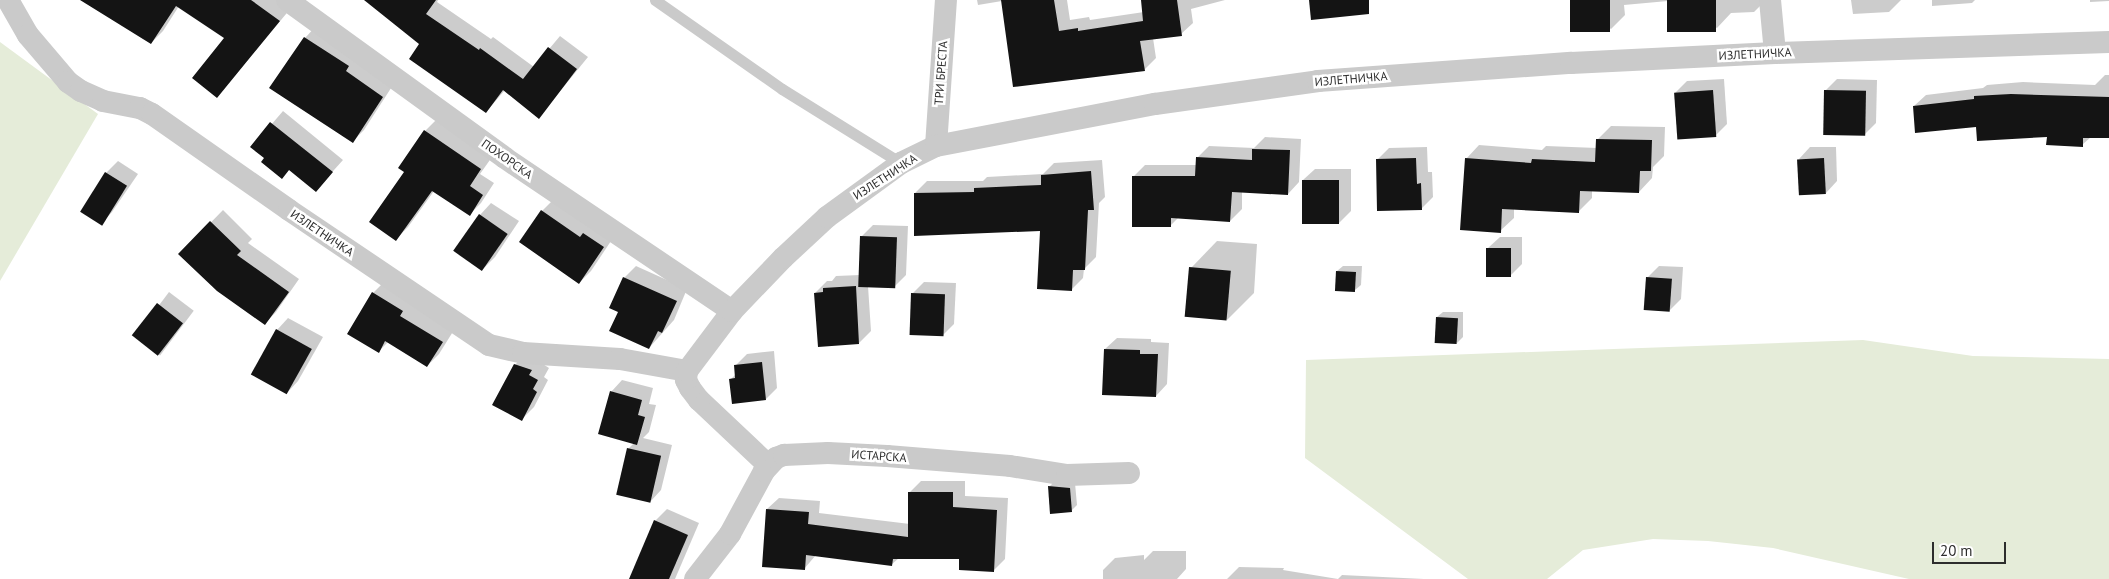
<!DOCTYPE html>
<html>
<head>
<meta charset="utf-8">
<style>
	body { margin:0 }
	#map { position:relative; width:2109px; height:579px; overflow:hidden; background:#fff; font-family:"PT Sans",sans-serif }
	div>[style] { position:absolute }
	.green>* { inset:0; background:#e5ecd9 }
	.shadow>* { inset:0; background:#0003; transform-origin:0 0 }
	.building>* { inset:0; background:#141414; transform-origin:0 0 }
	.lane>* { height:11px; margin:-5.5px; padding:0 5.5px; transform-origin:5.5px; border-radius:5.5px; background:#cacaca }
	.street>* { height:22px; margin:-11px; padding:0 11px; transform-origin:11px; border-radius:11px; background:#cacaca }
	span { translate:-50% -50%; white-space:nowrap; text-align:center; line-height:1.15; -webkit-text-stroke:5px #fff; paint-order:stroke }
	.street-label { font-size:12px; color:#2d2d2d }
	.scale { position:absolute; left:1932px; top:542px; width:74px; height:22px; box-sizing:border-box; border:2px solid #2d2d2d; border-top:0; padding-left:6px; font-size:15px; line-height:18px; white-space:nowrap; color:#2d2d2d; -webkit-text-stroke:4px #fff; paint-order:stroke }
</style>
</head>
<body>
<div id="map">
	<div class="green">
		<i style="clip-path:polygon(0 42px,98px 114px,0 281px)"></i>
		<i style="clip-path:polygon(1863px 340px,1973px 356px,2109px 359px,2109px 579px,1909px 579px,1773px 548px,1708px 541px,1653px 539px,1583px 550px,1547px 579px,1468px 579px,1305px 458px,1306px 360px)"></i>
	</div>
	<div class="shadow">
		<i style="clip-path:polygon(106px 0,278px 0,291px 8px,217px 97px,226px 38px,179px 6px,163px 31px,151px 43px)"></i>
		<i style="clip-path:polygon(366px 0,438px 0,437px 2px,491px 39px,493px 37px,534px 67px,560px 36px,588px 57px,539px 117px,505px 90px,486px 112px,421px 44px)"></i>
		<i style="clip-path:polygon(977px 0,1067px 0,1070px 20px,1089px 17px,1090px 20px,1144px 12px,1142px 0,1225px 0,1191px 9px,1193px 23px,1181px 34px,1153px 38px,1156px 58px,1144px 70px,1110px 75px,1002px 1px,978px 5px)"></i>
		<i style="clip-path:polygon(1571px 0,1766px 0,1754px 12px,1731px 13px,1717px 28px,1668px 1px,1624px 5px,1625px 15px,1611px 29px)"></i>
		<i style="clip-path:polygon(1851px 0,1901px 0,1889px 12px,1853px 14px)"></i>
		<i style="clip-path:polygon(1932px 0,1975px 0,1972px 3px,1932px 6px)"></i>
		<i style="clip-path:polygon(2090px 0,2109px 0,2109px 1px,2090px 2px)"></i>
		<i style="clip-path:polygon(316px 26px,393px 85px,364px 130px,353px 141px,271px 88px,305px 38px)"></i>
		<i style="clip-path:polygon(2105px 75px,2109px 75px,2109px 137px,2091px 137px,2082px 145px,2048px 135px,1977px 125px,1914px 106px,1926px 95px,1983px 88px,1987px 85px,2023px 82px,2095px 85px)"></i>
		<i style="clip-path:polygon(1724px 79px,1727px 124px,1715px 136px,1675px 93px,1687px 81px)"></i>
		<i style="clip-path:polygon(1837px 79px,1877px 80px,1876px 123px,1865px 134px,1825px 91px)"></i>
		<i style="clip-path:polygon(283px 111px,343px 160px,316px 190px,290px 169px,282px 177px,266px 158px,252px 147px)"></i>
		<i style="clip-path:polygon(437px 119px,492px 157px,480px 174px,494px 183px,481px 203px,470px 214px,434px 191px,408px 227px,396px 239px,406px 172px,399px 168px,425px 131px)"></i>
		<i style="clip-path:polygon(1611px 126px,1665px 127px,1664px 156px,1653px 167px,1652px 178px,1639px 192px,1592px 190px,1592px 198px,1578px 212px,1514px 209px,1514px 218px,1500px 231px,1466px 159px,1479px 145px,1542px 150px,1546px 146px,1597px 148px,1597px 140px)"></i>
		<i style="clip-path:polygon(1265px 137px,1301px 139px,1299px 182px,1288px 194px,1242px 191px,1242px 209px,1230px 221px,1179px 217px,1170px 226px,1133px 177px,1145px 165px,1197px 165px,1197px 158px,1209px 146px,1254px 148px)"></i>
		<i style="clip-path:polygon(1427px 147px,1428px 172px,1432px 172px,1433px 197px,1421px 209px,1377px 160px,1389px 148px)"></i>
		<i style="clip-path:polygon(1810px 147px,1836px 147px,1837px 181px,1826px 193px,1799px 159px)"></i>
		<i style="clip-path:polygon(1102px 160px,1105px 197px,1099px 203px,1096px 257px,1084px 269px,1083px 278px,1071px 290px,1042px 230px,915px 193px,927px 181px,983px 181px,987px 177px,1043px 174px,1054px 163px)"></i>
		<i style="clip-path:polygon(118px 161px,138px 174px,112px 212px,101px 224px,106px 173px)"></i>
		<i style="clip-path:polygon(1315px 169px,1351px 169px,1351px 211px,1339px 223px,1303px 180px)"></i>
		<i style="clip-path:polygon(554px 199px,615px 235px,591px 271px,579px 283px,520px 242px,542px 211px)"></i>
		<i style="clip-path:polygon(491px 203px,519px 221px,495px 257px,483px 269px,480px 215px)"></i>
		<i style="clip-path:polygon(223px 210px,252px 239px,248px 243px,299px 279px,276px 312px,265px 323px,180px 254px)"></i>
		<i style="clip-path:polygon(873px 225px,908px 226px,906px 275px,894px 287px,868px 286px,871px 331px,859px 343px,815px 293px,827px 281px,832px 281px,836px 276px,860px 275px,861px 237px)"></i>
		<i style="clip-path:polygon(1500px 237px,1522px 237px,1522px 264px,1510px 276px,1488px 248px)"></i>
		<i style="clip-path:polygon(1217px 241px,1257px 244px,1254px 293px,1227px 320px,1191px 268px)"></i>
		<i style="clip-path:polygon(636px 266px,687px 289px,674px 320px,649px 348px,620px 311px,624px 278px)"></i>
		<i style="clip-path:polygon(1343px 266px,1362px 266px,1361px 285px,1355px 290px,1337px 271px)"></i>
		<i style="clip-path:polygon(1659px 266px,1683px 267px,1681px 299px,1669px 311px,1647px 278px)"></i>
		<i style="clip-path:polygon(384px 282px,454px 330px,439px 354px,427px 366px,388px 342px,379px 351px,373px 293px)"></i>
		<i style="clip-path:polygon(924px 282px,956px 283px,954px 324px,943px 335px,913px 293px)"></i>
		<i style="left:169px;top:292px;width:31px;height:56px;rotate:37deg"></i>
		<i style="clip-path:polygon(1443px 312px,1463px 312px,1463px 337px,1457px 343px,1437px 317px)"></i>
		<i style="clip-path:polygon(288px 318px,323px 337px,298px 381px,287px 393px,277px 330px)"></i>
		<i style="clip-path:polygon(1117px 338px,1151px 339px,1151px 342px,1169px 343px,1167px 384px,1156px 396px,1105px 349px)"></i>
		<i style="clip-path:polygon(774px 351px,777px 388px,766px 399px,731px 379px,736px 374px,735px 366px,747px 354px)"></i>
		<i style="clip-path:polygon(526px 353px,549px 368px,544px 377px,548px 380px,534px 407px,522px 419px,515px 365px)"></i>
		<i style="clip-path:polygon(622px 380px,653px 388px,649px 404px,656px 405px,649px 432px,643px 438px,672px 445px,661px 490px,650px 502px,628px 449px,634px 443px,611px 392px)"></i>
		<i style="clip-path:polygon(921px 481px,965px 481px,965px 496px,1008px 498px,1005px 559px,993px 571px,961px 558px,899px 558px,891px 565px,816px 555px,804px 569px,767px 509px,779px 498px,820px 501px,819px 513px,910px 524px,910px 492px)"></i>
		<i style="clip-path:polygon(1055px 481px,1075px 483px,1077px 505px,1071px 511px,1049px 487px)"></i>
		<i style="clip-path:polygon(667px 509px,699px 523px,675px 579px,633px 579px,655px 521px)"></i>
		<i style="clip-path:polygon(1153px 551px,1186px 551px,1186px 569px,1177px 579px,1103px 579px,1103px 570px,1115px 558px,1144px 555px,1144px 560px)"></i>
		<i style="clip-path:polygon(1239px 567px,1284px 568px,1283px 570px,1338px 579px,1342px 575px,1424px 579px,1227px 579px)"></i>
	</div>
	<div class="building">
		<i style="clip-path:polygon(80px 0,251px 0,280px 21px,217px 98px,192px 78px,224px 38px,176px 6px,151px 44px)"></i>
		<i style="clip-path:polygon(364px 0,436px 0,426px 14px,479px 50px,480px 48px,523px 79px,548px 47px,577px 69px,539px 119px,503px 90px,486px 113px,409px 59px,419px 44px)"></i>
		<i style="clip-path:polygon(1001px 0,1054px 0,1059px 31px,1078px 28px,1078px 31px,1143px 21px,1141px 0,1177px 0,1182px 36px,1140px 41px,1145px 71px,1013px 87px)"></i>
		<i style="clip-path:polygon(1309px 0,1369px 0,1369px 14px,1311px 20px)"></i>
		<i style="left:1570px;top:0;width:40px;height:32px"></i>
		<i style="left:1667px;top:0;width:49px;height:32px"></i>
		<i style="clip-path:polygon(304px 37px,349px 66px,346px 71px,383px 97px,353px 143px,269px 88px)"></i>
		<i style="left:1713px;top:90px;width:47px;height:39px;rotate:86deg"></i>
		<i style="left:1824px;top:90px;width:42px;height:45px;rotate:1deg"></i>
		<i style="clip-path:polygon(2011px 94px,2109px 97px,2109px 138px,2083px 138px,2083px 147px,2046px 145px,2047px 137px,1977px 141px,1976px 127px,1915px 133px,1913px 106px,1974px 99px,1974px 96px)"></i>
		<i style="clip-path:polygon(270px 122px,333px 172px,316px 192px,289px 170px,282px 179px,261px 162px,264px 158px,250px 147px)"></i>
		<i style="clip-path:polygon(424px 130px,481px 169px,470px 186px,483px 195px,470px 216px,432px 191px,396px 241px,369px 222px,404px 172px,398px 168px)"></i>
		<i style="clip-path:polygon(1596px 139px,1652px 140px,1651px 171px,1640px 171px,1639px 193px,1580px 191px,1579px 213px,1502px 209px,1501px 233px,1460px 230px,1465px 158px,1531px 163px,1532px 159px,1595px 162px)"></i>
		<i style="clip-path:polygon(1252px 149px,1290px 150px,1288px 195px,1232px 192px,1230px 222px,1171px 218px,1171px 227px,1132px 227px,1132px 176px,1195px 176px,1196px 157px,1252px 160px)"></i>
		<i style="clip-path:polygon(1416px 158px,1417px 184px,1421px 183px,1422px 210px,1377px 211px,1376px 159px)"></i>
		<i style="left:1824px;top:158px;width:36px;height:27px;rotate:87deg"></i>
		<i style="clip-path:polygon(1091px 171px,1094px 210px,1088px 210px,1085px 270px,1073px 270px,1072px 291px,1037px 289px,1040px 231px,914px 236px,914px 193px,974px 192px,974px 188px,1041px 185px,1041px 175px)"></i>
		<i style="left:105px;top:172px;width:26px;height:47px;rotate:32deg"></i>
		<i style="left:1302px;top:180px;width:37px;height:44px"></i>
		<i style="clip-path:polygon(541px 210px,580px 237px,583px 233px,604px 247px,579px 284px,519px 242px)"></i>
		<i style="left:479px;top:214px;width:35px;height:45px;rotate:35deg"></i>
		<i style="clip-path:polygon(210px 221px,241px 251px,237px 255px,289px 292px,265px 325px,217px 291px,178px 254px)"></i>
		<i style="left:860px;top:236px;width:37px;height:51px;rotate:2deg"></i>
		<i style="left:1486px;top:248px;width:25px;height:29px"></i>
		<i style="left:1189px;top:267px;width:42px;height:50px;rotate:5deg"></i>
		<i style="left:1336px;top:271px;width:20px;height:20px;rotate:3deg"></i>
		<i style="clip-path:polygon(623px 277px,677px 301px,662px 333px,658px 331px,649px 349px,609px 331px,618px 312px,609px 308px)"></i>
		<i style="left:1646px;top:277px;width:26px;height:33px;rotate:4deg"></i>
		<i style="clip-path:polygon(856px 286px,859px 344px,818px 347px,814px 293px,823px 292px,823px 288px)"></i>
		<i style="clip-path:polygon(372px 292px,403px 311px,400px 316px,443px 342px,427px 367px,385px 341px,379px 353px,347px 334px)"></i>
		<i style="left:911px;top:293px;width:34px;height:42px;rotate:2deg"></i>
		<i style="left:157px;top:303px;width:33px;height:41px;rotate:38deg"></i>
		<i style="left:1436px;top:317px;width:22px;height:26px;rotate:3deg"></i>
		<i style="left:276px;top:329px;width:41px;height:52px;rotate:29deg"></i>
		<i style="clip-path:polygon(1104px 349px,1140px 350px,1140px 354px,1158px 354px,1156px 397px,1102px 395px)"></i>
		<i style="clip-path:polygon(762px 362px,766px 400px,732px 404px,729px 379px,735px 378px,734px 365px)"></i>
		<i style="clip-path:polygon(514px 364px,532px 370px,529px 375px,538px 380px,533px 389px,537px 392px,522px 421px,492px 405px)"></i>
		<i style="clip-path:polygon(610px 391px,642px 400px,638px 415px,645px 417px,637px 445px,598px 434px)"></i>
		<i style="left:627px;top:448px;width:35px;height:48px;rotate:13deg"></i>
		<i style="clip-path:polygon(1048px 486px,1070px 488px,1072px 512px,1050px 514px)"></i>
		<i style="clip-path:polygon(908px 492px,953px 492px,953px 507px,997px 510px,994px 572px,959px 570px,959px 559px,893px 559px,892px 566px,806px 555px,805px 570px,762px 567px,766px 509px,809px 512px,808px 524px,908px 537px)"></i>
		<i style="clip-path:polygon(654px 520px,688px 535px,669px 579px,629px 579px)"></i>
	</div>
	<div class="lane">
		<i style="left:655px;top:0;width:155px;rotate:35deg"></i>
		<i style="left:782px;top:89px;width:140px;rotate:31.9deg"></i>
	</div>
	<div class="street">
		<i style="left:8px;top:0;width:40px;rotate:60.3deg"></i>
		<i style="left:28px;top:35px;width:62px;rotate:49.6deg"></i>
		<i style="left:68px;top:82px;width:16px;rotate:35deg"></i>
		<i style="left:81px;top:91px;width:24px;rotate:24deg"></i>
		<i style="left:103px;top:101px;width:38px;rotate:11deg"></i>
		<i style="left:140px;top:108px;width:13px;rotate:27deg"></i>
		<i style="left:152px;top:114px;width:167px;rotate:35deg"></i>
		<i style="left:289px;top:210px;width:241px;rotate:34deg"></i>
		<i style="left:489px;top:345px;width:35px;rotate:13deg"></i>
		<i style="left:523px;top:353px;width:97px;rotate:3.5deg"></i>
		<i style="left:620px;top:359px;width:68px;rotate:10.2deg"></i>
		<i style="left:287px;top:0;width:269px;rotate:35.9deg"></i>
		<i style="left:505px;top:158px;width:274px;rotate:34deg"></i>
		<i style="left:1770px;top:0;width:53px;rotate:84.6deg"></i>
		<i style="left:936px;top:146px;width:146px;rotate:-86.1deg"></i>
		<i style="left:768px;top:465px;width:95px;rotate:-136.7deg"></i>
		<i style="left:699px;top:400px;width:15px;rotate:-127deg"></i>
		<i style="left:690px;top:388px;width:9px;rotate:-117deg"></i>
		<i style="left:686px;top:380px;width:9px;rotate:-84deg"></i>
		<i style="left:687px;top:371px;width:75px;rotate:-53.1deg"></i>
		<i style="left:732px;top:311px;width:74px;rotate:-46.1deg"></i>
		<i style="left:783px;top:258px;width:60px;rotate:-43deg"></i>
		<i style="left:827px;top:217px;width:92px;rotate:-36.1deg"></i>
		<i style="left:901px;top:163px;width:39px;rotate:-26deg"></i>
		<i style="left:936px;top:146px;width:223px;rotate:-10.9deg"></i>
		<i style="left:1155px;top:104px;width:165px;rotate:-8deg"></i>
		<i style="left:1318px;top:81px;width:254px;rotate:-4.1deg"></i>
		<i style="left:1571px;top:63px;width:204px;rotate:-2.8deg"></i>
		<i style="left:1775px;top:53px;width:334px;rotate:-1.9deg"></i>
		<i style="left:695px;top:579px;width:57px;rotate:-52.1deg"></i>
		<i style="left:730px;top:534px;width:72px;rotate:-61.6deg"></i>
		<i style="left:764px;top:471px;width:18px;rotate:-47deg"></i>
		<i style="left:776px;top:458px;width:9px;rotate:-21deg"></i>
		<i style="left:784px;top:455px;width:44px;rotate:-2.6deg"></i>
		<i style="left:828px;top:453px;width:59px;rotate:2.9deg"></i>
		<i style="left:887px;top:456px;width:123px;rotate:4.6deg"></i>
		<i style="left:1010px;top:466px;width:58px;rotate:9deg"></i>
		<i style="left:1067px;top:475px;width:62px;rotate:-1.8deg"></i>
	</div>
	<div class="street-label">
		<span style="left:1755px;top:54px;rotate:-3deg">ИЗЛЕТНИЧКА</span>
		<span style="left:941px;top:73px;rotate:-86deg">ТРИ БРЕСТА</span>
		<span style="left:1351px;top:79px;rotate:-5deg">ИЗЛЕТНИЧКА</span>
		<span style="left:507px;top:159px;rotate:35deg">ПОХОРСКА</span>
		<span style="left:885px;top:177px;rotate:-33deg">ИЗЛЕТНИЧКА</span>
		<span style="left:322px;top:233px;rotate:34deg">ИЗЛЕТНИЧКА</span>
		<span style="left:879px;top:456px;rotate:4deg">ИСТАРСКА</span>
	</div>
	<div class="scale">20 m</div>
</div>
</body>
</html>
